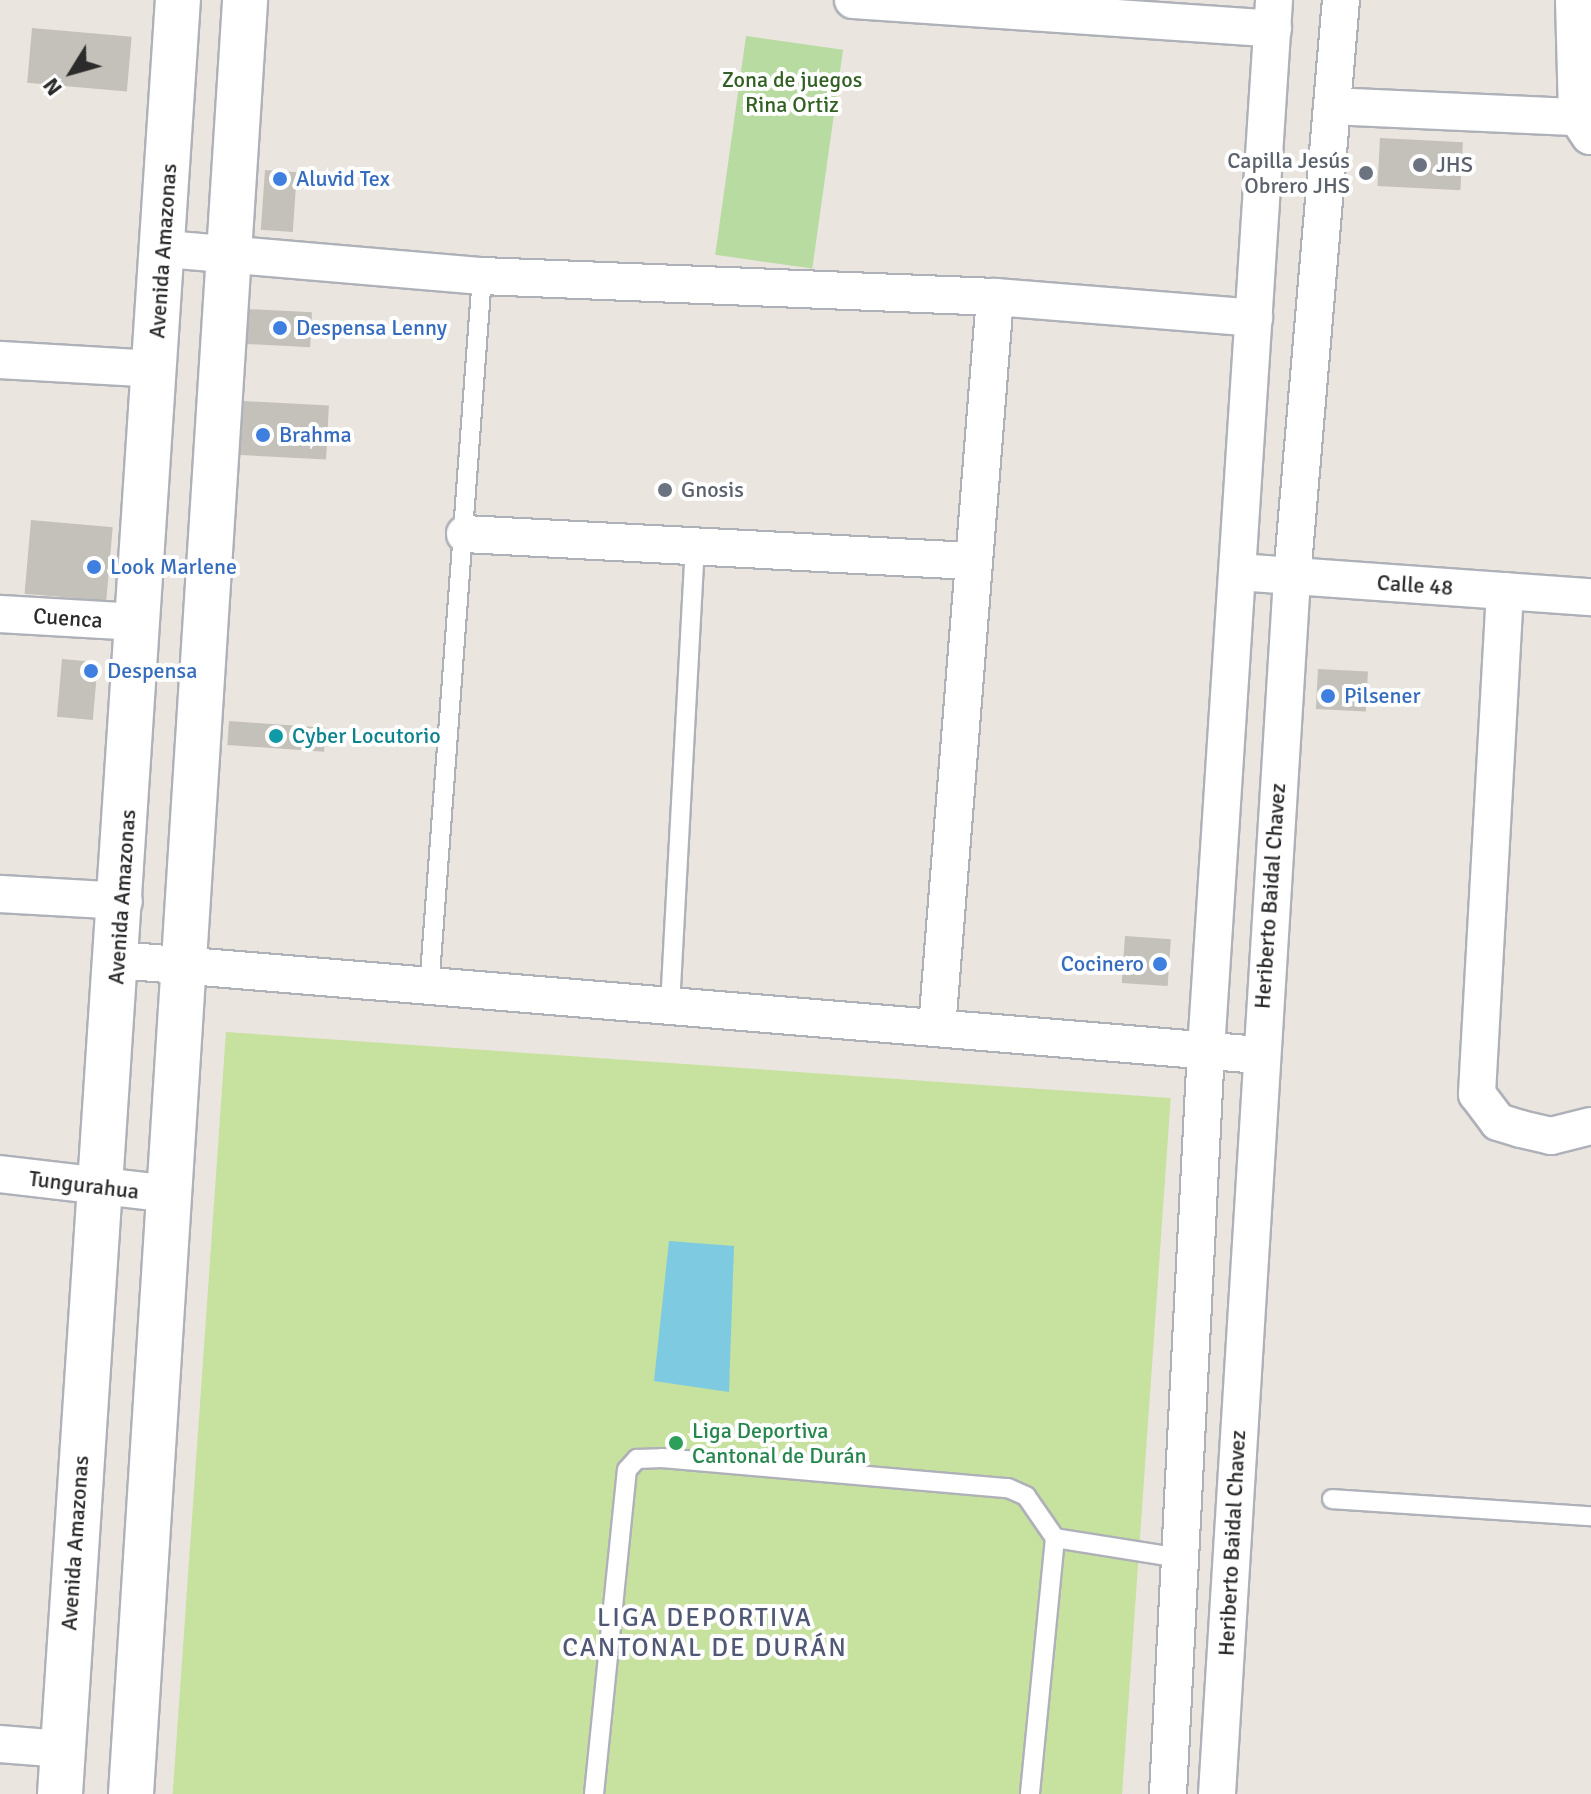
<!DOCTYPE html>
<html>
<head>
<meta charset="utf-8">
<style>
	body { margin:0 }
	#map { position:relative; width:1591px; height:1794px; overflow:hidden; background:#ebe5df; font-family:Signika,sans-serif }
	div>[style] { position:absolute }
	.green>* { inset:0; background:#b7dba1; transform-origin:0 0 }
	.pitch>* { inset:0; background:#c7e19e; transform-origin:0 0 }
	.water>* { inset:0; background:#7ecae1 }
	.building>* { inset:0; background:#c4c0ba; transform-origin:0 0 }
	.roads { filter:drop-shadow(2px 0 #afb1b9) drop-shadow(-2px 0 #afb1b9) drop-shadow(0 2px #afb1b9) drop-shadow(0 -2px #afb1b9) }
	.service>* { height:18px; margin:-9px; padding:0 9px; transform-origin:9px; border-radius:9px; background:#fff }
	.minor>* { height:36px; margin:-18px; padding:0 18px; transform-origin:18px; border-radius:18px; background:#fff }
	.tertiary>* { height:44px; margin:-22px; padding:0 22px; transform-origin:22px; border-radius:22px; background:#fff }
	.dots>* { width:22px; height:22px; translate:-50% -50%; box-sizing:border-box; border:4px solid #fff; border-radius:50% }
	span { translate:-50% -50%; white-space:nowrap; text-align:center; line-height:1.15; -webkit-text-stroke:8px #fff; paint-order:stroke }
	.park-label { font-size:22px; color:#326023 }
	.worship-label { font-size:22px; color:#5b616d }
	.right { translate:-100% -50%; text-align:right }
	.left { translate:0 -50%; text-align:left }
	.shop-label { font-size:22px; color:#366cbe }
	.street-label { font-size:22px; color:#2b2b2b }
	.culture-label { font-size:22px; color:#0d838f }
	.leisure-label { font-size:22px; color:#27864d }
	.quarter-label { font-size:26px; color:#505876; letter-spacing:2px }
	.north { position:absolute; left:32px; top:32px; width:80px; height:80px; -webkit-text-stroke:6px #fff; paint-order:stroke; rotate:233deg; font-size:22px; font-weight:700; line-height:32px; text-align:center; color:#2b2b2b }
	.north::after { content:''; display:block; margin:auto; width:28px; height:36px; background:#2b2b2b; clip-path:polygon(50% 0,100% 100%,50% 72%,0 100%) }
</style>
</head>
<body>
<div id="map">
	<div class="green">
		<i style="left:746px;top:36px;width:98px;height:221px;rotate:8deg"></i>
	</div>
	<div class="pitch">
		<i style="left:226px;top:1032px;width:947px;height:764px;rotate:4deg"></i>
	</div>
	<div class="water">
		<i style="clip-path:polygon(669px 1241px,734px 1246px,729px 1392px,654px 1381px)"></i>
	</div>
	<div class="building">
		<i style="left:32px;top:28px;width:100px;height:55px;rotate:5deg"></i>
		<i style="left:1380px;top:138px;width:83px;height:48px;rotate:3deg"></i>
		<i style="left:265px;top:170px;width:32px;height:60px;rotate:4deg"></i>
		<i style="left:248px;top:309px;width:64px;height:35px;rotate:3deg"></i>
		<i style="left:243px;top:401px;width:86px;height:54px;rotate:3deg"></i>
		<i style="left:31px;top:520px;width:82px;height:74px;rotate:5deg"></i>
		<i style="left:62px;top:659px;width:36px;height:58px;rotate:5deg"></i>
		<i style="left:1318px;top:669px;width:50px;height:40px;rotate:3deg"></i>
		<i style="left:229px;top:721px;width:97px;height:24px;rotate:4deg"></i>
		<i style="left:1125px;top:936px;width:46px;height:47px;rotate:4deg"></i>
	</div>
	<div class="roads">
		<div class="service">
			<i style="left:429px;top:989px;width:715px;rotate:-85.75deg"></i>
			<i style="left:670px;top:1006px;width:456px;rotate:-86.9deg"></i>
			<i style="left:1332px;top:1499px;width:260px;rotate:3.8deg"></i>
			<i style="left:1055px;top:1538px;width:127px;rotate:9.1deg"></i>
			<i style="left:594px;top:1794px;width:326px;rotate:-84.2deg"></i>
			<i style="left:627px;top:1470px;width:15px;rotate:-48deg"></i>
			<i style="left:637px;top:1459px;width:25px;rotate:-2deg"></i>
			<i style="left:662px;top:1458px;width:347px;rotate:5deg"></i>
			<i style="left:1008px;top:1488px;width:20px;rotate:24deg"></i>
			<i style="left:1026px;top:1496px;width:51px;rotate:55.4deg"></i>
			<i style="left:1055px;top:1538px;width:257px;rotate:95.6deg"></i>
		</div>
		<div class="minor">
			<i style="left:853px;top:0;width:421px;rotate:3.9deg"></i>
			<i style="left:1574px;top:0;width:117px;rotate:88.5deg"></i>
			<i style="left:1577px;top:117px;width:23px;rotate:56deg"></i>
			<i style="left:1332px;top:106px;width:245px;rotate:2.6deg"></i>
			<i style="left:166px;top:249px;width:317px;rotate:4.9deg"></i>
			<i style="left:482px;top:276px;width:513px;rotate:2.34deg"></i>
			<i style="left:995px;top:297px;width:260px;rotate:4.6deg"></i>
			<i style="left:0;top:360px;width:154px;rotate:3.3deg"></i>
			<i style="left:465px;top:534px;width:506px;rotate:3.06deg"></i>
			<i style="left:1238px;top:572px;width:354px;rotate:4.1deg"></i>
			<i style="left:1505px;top:591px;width:504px;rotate:93.19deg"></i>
			<i style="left:1477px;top:1094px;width:35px;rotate:53deg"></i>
			<i style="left:1498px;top:1122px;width:24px;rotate:17deg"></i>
			<i style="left:1521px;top:1129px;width:31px;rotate:13deg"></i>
			<i style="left:1551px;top:1136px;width:41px;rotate:-14deg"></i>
			<i style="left:0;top:614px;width:137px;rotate:3.3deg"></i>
			<i style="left:0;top:894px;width:124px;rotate:3.2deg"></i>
			<i style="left:118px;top:960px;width:1145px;rotate:4.76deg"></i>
			<i style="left:937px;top:1028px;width:733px;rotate:-85.46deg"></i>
			<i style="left:0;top:1174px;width:170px;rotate:6.7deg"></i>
			<i style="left:0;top:1744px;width:62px;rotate:4.6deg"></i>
			<i style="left:1168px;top:1794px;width:745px;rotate:-87.08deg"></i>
			<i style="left:1206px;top:1050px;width:1052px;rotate:-86.29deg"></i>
			<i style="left:1217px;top:1794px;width:1219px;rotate:-86.47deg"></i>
			<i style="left:1292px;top:577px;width:579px;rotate:-85.15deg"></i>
		</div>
		<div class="tertiary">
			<i style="left:60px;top:1794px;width:1798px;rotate:-86.24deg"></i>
			<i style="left:131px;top:1794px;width:1798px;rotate:-86.36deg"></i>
		</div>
	</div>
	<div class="dots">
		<i style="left:1420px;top:165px;background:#6b7280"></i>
		<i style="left:1366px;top:173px;background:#6b7280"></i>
		<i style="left:280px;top:179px;background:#3f7fe0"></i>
		<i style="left:280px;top:328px;background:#3f7fe0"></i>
		<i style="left:263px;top:435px;background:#3f7fe0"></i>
		<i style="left:665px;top:490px;background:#6b7280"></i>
		<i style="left:94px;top:567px;background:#3f7fe0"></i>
		<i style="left:91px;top:671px;background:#3f7fe0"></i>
		<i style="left:1328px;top:696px;background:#3f7fe0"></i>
		<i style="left:276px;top:736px;background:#0f9aa8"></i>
		<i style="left:1160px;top:964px;background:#3f7fe0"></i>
		<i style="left:676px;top:1443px;background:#2e9e5b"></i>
	</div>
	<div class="park-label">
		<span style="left:792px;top:92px">Zona de juegos<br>Rina Ortiz</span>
	</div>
	<div class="worship-label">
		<span class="right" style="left:1350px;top:173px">Capilla Jesús<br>Obrero JHS</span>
		<span class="left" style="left:1436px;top:165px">JHS</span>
		<span class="left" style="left:681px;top:490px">Gnosis</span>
	</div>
	<div class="shop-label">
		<span class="left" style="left:296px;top:179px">Aluvid Tex</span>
		<span class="left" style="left:296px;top:328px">Despensa Lenny</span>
		<span class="left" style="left:279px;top:435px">Brahma</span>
		<span class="left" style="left:110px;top:567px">Look Marlene</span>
		<span class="left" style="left:107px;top:671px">Despensa</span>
		<span class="left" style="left:1344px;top:696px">Pilsener</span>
		<span class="right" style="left:1144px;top:964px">Cocinero</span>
	</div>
	<div class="street-label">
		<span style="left:163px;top:251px;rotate:-86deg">Avenida Amazonas</span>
		<span style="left:1415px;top:585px;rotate:4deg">Calle 48</span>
		<span style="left:68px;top:618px;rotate:4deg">Cuenca</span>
		<span style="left:1270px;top:896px;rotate:-86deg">Heriberto Baidal Chavez</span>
		<span style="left:122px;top:897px;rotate:-86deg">Avenida Amazonas</span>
		<span style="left:84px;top:1185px;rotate:7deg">Tungurahua</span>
		<span style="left:75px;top:1543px;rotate:-86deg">Avenida Amazonas</span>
		<span style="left:1232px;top:1543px;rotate:-87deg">Heriberto Baidal Chavez</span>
	</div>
	<div class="culture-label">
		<span class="left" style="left:292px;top:736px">Cyber Locutorio</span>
	</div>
	<div class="leisure-label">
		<span class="left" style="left:692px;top:1443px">Liga Deportiva<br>Cantonal de Durán</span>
	</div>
	<div class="quarter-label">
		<span style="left:705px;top:1634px">LIGA DEPORTIVA<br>CANTONAL DE DURÁN</span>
	</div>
	<div class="north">N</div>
</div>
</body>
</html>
